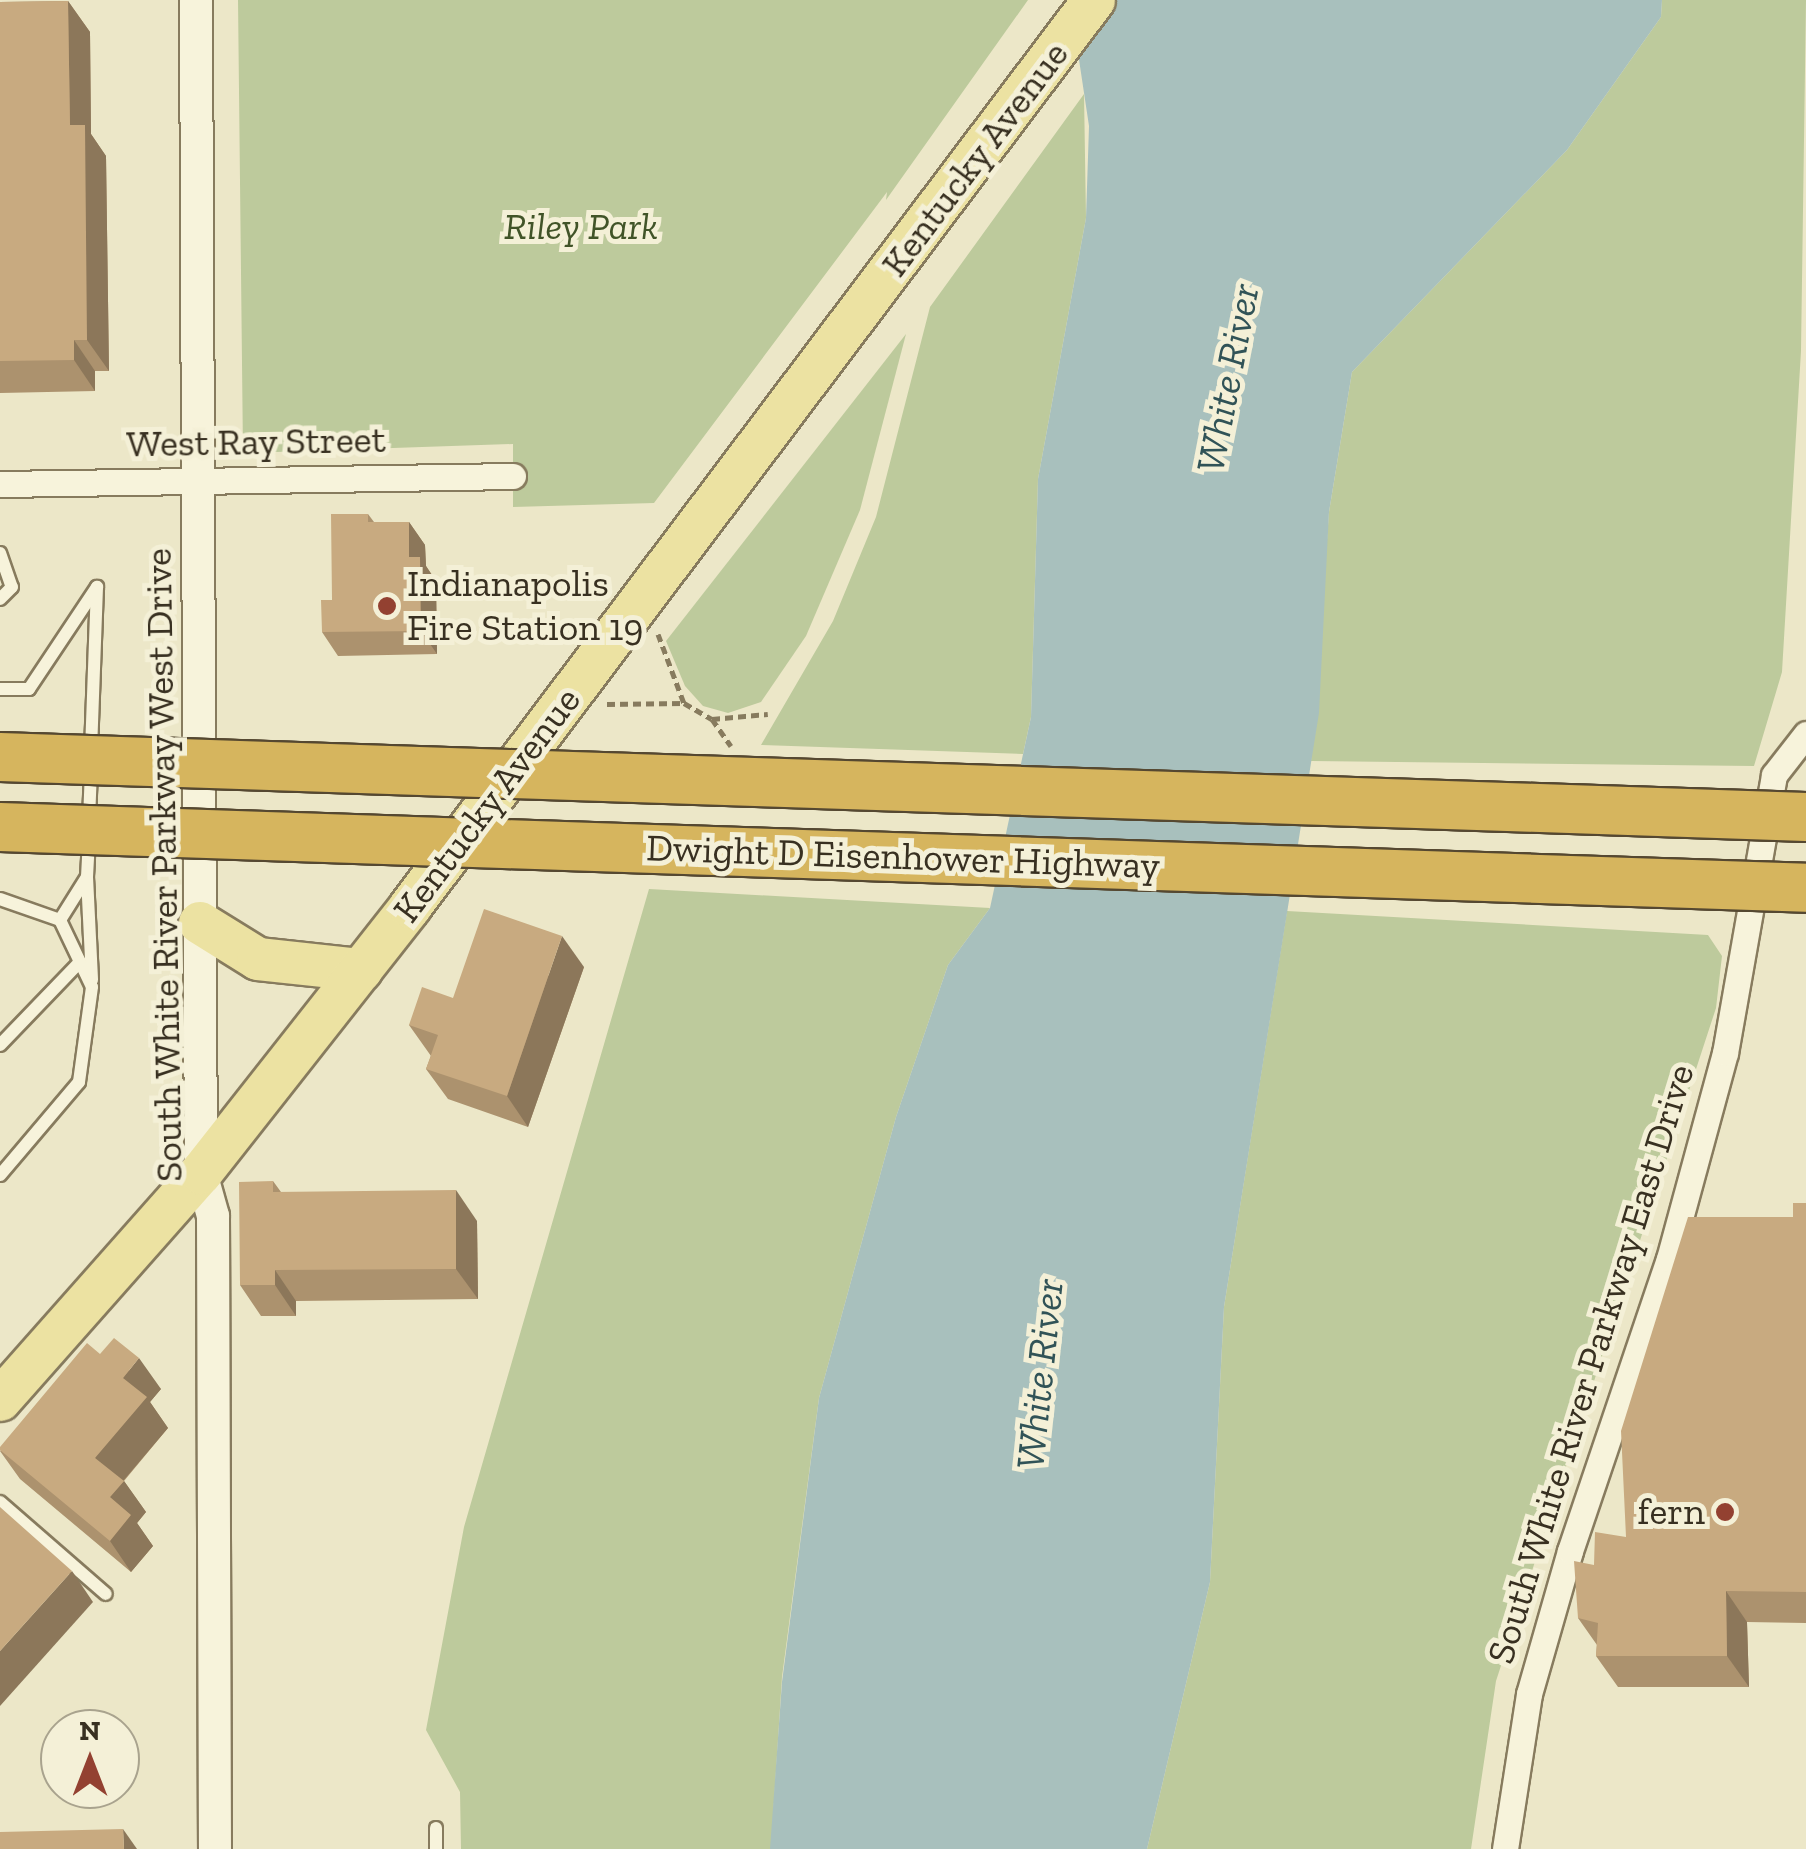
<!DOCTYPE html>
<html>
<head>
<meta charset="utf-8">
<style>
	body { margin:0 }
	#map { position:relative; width:1806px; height:1849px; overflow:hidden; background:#ece7c8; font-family:"Zilla Slab",serif }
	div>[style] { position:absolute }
	.green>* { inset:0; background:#bdca9c }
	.water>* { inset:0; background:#a8c0bd }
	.path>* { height:5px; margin-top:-2.5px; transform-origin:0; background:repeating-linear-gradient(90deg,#877b5e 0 8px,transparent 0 13px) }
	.roads { filter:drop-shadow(2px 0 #877b5e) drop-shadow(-2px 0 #877b5e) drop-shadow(0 2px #877b5e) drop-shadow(0 -2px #877b5e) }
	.service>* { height:12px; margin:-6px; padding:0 6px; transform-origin:6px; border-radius:6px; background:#f7f3db }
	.minor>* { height:25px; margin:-12.5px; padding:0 12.5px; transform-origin:12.5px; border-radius:12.5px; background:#f7f3db }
	.tertiary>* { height:32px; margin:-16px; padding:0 16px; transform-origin:16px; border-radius:16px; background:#f7f3db }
	.primary>* { height:42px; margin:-21px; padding:0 21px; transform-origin:21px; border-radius:21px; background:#ece2a2 }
	.bridges { filter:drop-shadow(2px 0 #554831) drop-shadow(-2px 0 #554831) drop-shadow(0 2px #554831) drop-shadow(0 -2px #554831) }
	.motorway-bridge>* { height:48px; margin:-24px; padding:0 24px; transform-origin:24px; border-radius:24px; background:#d6b55e }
	.wall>* { inset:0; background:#ac926e }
	.shaded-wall>* { inset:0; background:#8c775a }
	.building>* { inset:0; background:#c8aa80 }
	.dots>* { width:28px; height:28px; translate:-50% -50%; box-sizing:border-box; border:5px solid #f4f0d7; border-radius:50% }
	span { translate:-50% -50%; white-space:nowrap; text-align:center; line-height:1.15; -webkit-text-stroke:10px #f4f0d7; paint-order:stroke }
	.street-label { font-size:38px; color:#383021 }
	.park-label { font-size:38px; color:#415428; font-style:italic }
	.poi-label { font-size:38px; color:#383021 }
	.left { translate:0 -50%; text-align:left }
	.right { translate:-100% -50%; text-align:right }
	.water-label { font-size:40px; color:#315357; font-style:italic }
	.north { position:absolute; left:40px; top:1709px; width:100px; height:100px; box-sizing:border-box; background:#f4f0d7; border:2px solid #a9a38e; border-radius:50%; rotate:0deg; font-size:28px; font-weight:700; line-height:40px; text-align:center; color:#383021 }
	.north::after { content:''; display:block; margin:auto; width:35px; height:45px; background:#934131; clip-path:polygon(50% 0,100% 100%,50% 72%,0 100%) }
</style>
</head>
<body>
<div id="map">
	<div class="green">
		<i style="clip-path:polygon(238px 0,1028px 0,886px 200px,887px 192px,654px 503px,513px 507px,513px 444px,243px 453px)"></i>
		<i style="clip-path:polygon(1662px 0,1806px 0,1801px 351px,1782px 672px,1754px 766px,1311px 761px,1329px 512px,1352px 372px,1567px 150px,1661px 17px)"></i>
		<i style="clip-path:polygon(1084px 94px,1086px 218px,1038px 479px,1031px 717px,1023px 754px,761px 745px,833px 621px,876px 517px,930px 307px)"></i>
		<i style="clip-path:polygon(906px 334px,860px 510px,806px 636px,761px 702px,728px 713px,703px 706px,685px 686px,666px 641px)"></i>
		<i style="clip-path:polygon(649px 889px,990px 908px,948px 965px,896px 1117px,819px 1398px,782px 1677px,771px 1849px,461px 1849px,460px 1792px,426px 1730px,464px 1527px)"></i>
		<i style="clip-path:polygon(1287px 911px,1708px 935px,1722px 956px,1716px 1008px,1496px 1681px,1471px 1849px,1147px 1849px,1210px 1582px,1224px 1307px)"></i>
	</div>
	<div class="water">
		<i style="clip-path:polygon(1070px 0,1662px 0,1661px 17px,1567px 150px,1352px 372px,1329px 512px,1319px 713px,1224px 1307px,1210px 1582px,1147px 1849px,770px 1849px,782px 1682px,819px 1398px,896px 1117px,948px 965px,990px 908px,1031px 717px,1038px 479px,1086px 218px,1089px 126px)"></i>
	</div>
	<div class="path">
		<i style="left:658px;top:634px;width:74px;rotate:69.4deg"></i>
		<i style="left:684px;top:703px;width:32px;rotate:30deg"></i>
		<i style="left:712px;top:719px;width:56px;rotate:-5.1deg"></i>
		<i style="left:607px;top:704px;width:77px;rotate:-0.7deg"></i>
		<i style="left:712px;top:719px;width:33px;rotate:55deg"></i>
	</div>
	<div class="roads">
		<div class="service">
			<i style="left:0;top:553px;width:36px;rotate:71deg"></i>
			<i style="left:12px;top:587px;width:17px;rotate:135deg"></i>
			<i style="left:0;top:689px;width:29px"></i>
			<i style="left:29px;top:689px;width:123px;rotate:-56.3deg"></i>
			<i style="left:97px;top:587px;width:163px;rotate:92.1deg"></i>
			<i style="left:89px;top:820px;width:50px;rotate:-87.7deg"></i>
			<i style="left:87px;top:877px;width:103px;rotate:87.2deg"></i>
			<i style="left:0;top:899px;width:64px;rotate:19.3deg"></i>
			<i style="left:60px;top:920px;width:74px;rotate:64.5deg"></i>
			<i style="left:92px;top:987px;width:96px;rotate:97.8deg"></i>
			<i style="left:79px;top:1082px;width:122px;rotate:130.3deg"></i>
			<i style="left:60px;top:920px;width:51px;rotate:-57.9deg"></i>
			<i style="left:87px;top:877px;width:37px;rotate:-87deg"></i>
			<i style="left:0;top:1045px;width:115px;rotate:-46.1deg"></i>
			<i style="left:0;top:1502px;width:140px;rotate:41deg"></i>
			<i style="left:436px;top:1828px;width:21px;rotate:90deg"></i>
		</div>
		<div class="minor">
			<i style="left:0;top:484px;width:513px;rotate:-0.89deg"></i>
			<i style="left:1505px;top:1849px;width:157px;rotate:-81.2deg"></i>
			<i style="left:1529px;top:1694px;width:149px;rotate:-74deg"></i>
			<i style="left:1570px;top:1551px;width:308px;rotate:-71.3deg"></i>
			<i style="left:1669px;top:1259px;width:213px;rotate:-74.8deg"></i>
			<i style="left:1725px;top:1053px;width:282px;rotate:-80deg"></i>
			<i style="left:1774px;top:775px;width:52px;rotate:-52deg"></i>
		</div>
		<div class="tertiary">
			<i style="left:196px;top:0;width:1173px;rotate:89.76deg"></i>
			<i style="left:201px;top:1173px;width:45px;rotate:74.4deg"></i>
			<i style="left:213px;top:1216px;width:633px;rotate:89.82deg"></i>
		</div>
		<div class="primary">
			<i style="left:200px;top:923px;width:68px;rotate:31.8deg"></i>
			<i style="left:258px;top:959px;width:104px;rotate:6.1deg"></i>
			<i style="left:0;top:1400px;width:303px;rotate:-48.5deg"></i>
			<i style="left:201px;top:1173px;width:338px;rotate:-51.8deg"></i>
			<i style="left:410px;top:907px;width:1136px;rotate:-52.98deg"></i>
		</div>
	</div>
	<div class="bridges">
		<div class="motorway-bridge">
			<i style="left:0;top:757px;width:1807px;rotate:1.9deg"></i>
			<i style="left:0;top:827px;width:1807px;rotate:1.93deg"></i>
		</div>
	</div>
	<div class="wall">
		<i style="clip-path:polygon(68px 1px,90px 32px,91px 134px,106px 156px,109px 371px,95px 371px,95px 391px,0 393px,0 2px)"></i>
		<i style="clip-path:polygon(368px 514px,374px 522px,409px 522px,425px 545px,426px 566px,436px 581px,437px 654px,338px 656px,322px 632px,332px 600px)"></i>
		<i style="clip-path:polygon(584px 967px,528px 1127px,448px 1099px,426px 1069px,431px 1056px,409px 1025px,453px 998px)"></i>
		<i style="clip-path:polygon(273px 1181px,281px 1192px,477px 1221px,478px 1299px,296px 1301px,296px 1316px,261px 1316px,240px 1285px)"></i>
		<i style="clip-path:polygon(1806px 1203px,1806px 1623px,1747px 1622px,1749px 1687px,1618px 1687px,1596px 1656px,1597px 1645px,1578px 1618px,1594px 1565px,1626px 1537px,1793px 1217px)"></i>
		<i style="clip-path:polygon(100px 1354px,161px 1389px,150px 1402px,168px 1428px,124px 1481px,146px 1512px,137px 1523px,153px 1546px,131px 1572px,20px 1479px,0 1451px)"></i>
	</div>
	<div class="shaded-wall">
		<i style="clip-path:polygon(68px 1px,90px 32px,91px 134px,106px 156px,109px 371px,87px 340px,70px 125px)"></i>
		<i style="clip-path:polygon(74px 340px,95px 371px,95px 391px,74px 360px)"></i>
		<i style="clip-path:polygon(409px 522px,425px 545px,426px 566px,436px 581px,437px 654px,421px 631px,409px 557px)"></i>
		<i style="clip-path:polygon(562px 936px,584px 967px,528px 1127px,507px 1096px)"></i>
		<i style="clip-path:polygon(456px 1190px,477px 1221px,478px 1299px,456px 1269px)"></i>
		<i style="clip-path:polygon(275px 1270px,296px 1301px,296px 1316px,275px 1285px)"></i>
		<i style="clip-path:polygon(139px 1358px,161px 1389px,150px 1402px,168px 1428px,117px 1488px,95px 1458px,123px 1378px)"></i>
		<i style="clip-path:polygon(124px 1481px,146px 1512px,137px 1523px,153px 1546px,131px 1572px,110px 1541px,110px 1497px)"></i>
		<i style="clip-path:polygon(72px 1571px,93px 1602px,0 1706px,0 1651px)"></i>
		<i style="clip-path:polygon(1726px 1591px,1747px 1622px,1749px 1687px,1727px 1656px)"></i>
		<i style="clip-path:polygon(123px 1829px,137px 1849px,124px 1849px)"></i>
	</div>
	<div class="building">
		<i style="clip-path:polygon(68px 1px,70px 125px,85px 125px,87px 340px,74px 340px,74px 360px,0 361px,0 2px)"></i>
		<i style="clip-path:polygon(331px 514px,368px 514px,368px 522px,409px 522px,409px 557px,420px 557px,421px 631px,322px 632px,321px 600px,332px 600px)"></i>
		<i style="clip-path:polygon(484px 909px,562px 936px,507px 1096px,426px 1069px,438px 1035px,409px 1025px,422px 987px,453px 998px)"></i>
		<i style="clip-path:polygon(273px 1181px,273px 1192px,456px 1190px,456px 1269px,275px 1270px,275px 1285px,240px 1285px,239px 1182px)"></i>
		<i style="clip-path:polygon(1793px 1203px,1806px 1203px,1806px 1592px,1726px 1591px,1727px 1656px,1596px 1656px,1598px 1623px,1578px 1618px,1574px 1561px,1594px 1565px,1595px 1532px,1626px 1537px,1621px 1431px,1688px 1217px,1793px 1217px)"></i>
		<i style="clip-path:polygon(114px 1338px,139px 1358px,123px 1378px,147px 1397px,95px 1458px,124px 1481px,110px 1497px,131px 1515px,110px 1541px,0 1450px,0 1447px,87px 1343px,100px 1354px)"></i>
		<i style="clip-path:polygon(0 1507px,72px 1571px,0 1651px)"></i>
		<i style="clip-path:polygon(123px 1829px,124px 1849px,0 1849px,0 1832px)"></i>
	</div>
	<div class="dots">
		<i style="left:387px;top:606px;background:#934131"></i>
		<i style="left:1725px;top:1512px;background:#934131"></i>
	</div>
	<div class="street-label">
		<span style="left:975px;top:159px;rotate:-53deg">Kentucky Avenue</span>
		<span style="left:256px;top:442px;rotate:-1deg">West Ray Street</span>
		<span style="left:487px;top:805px;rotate:-53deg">Kentucky Avenue</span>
		<span style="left:903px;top:857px;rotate:2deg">Dwight D Eisenhower Highway</span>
		<span style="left:164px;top:865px;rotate:-91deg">South White River Parkway West Drive</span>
		<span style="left:1591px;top:1364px;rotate:-73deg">South White River Parkway East Drive</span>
	</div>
	<div class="park-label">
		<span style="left:581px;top:227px">Riley Park</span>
	</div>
	<div class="poi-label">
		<span class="left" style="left:407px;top:606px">Indianapolis<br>Fire Station 19</span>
		<span class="right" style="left:1705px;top:1512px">fern</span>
	</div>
	<div class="water-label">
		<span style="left:1227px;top:378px;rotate:-79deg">White River</span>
		<span style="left:1039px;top:1374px;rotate:-84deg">White River</span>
	</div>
	<div class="north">N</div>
</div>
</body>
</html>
